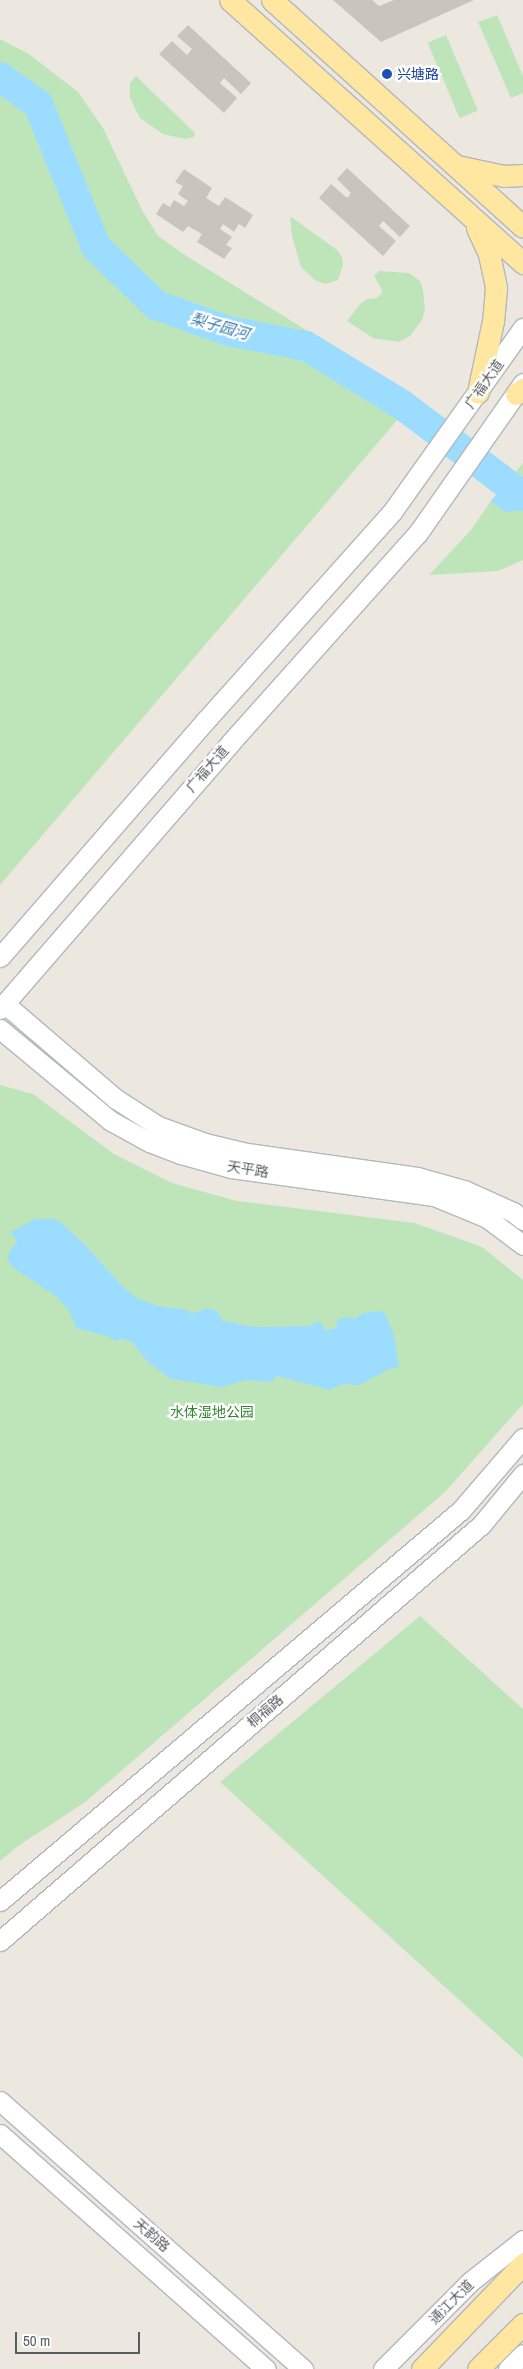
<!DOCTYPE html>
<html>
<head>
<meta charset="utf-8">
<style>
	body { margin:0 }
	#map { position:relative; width:523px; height:2369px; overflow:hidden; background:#ece8df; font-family:"Archivo Narrow","Noto Sans SC",sans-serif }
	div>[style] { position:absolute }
	.green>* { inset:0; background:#bee5ba; transform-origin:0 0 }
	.water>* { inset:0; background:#9cddff }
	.river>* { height:30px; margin:-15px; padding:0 15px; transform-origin:15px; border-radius:15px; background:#9cddff }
	.building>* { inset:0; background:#c9c5be }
	.roads { filter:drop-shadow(1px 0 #b3b8bd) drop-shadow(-1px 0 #b3b8bd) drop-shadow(0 1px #b3b8bd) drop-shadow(0 -1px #b3b8bd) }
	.secondary>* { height:19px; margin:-9.5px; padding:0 9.5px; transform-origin:9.5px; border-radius:9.5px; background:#fff }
	.primary>* { height:21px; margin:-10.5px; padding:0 10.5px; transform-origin:10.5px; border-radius:10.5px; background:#ffe7a1 }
	.dots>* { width:14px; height:14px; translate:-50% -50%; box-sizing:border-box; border:2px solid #fff; border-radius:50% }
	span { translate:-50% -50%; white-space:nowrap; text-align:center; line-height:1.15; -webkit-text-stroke:4.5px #fff; paint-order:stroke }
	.transit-label { font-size:14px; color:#164399 }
	.left { translate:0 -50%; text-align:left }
	.street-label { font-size:14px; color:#585d61 }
	.park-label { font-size:14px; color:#368533 }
	.water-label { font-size:15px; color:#3679a9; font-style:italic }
	.scale { position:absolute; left:15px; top:2332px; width:125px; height:22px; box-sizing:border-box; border:2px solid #585d61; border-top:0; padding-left:6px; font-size:15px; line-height:18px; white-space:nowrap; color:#585d61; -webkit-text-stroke:4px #fff; paint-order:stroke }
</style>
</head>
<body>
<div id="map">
	<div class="green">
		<i style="clip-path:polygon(497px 15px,523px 76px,523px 93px,511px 98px,478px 22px)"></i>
		<i style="left:446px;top:35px;width:82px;height:20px;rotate:67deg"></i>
		<i style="clip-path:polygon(0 39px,29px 54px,78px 92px,103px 128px,142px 210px,158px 236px,185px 255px,416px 398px,0 885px)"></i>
		<i style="clip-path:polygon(136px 76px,195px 133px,194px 137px,185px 139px,163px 134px,140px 118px,130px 98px,130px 83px)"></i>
		<i style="clip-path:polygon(290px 216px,337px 250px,342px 257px,343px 265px,338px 280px,325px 284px,315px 280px,301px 267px,292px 236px)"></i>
		<i style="clip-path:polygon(379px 271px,409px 273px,420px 281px,423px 290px,425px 310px,422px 320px,410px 336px,399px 342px,373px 338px,347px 321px,361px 303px,367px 299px,377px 298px,382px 293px,381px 288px,374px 276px)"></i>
		<i style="clip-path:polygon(523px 463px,523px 560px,498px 571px,429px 575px,471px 530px,491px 501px)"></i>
		<i style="clip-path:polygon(0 1085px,33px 1094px,114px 1154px,172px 1183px,237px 1201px,415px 1223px,482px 1247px,523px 1280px,523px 1404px,445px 1492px,84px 1803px,18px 1846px,0 1861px)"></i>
		<i style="clip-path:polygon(420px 1616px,523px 1709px,523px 2058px,220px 1782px)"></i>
	</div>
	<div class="water">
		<i style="clip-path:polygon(511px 476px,516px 482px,520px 482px,523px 486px,523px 510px,505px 512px,491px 501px)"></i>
		<i style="clip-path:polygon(36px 1219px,57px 1219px,85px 1245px,124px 1288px,137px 1298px,158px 1306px,188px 1310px,191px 1314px,207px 1308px,217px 1311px,223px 1321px,255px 1327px,309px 1326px,319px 1321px,326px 1330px,334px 1329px,337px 1325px,337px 1320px,348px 1317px,354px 1319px,363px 1313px,384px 1311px,394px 1335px,399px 1367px,389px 1369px,359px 1385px,343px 1384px,329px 1390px,277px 1376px,272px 1382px,247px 1380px,222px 1387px,171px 1379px,148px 1362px,133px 1343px,122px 1338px,116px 1341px,107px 1336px,76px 1328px,70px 1312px,56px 1296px,12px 1267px,7px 1257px,17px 1241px,10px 1232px)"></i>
	</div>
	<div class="river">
		<i style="left:0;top:77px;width:47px;rotate:35.4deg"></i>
		<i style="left:38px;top:104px;width:154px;rotate:67.9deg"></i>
		<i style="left:96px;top:247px;width:83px;rotate:44deg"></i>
		<i style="left:156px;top:305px;width:77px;rotate:19.9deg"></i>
		<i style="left:228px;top:331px;width:79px;rotate:10.9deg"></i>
		<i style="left:306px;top:346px;width:111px;rotate:31.4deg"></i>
		<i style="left:401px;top:404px;width:153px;rotate:37deg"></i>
	</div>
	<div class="building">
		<i style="clip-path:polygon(333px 0,372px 0,379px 6px,394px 0,474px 0,381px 42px)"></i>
		<i style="clip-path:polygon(188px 25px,251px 83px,241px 94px,224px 78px,220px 83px,237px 98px,224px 113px,159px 54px,172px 41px,187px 55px,192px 49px,177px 36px)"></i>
		<i style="clip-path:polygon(347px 168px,410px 226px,400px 237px,383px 221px,379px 226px,396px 241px,383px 256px,319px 198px,331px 184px,347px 198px,351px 193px,337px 179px)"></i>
		<i style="clip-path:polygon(184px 169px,212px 188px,206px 198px,219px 206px,225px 197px,253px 215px,245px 228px,239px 224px,234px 232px,223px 224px,220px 229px,232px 237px,226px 245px,232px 248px,224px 259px,197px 242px,202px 234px,188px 226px,183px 232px,156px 214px,163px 203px,170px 207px,174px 200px,184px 206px,188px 201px,178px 194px,183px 186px,175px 182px)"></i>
	</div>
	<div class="roads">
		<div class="secondary">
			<i style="left:0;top:957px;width:314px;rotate:-49deg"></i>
			<i style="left:206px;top:720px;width:279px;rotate:-48.2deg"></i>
			<i style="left:392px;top:512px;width:226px;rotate:-54.6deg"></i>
			<i style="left:5px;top:1004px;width:146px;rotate:40.6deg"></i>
			<i style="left:116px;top:1099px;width:50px;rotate:32.7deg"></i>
			<i style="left:158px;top:1126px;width:50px;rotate:19.9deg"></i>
			<i style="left:205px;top:1143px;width:43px;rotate:13.4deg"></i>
			<i style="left:247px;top:1153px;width:172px;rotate:8deg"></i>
			<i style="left:417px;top:1177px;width:49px;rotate:15.5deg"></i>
			<i style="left:464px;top:1190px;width:54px;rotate:24.2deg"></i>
			<i style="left:513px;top:1212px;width:13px;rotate:39deg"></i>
			<i style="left:0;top:1009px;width:353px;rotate:-49.1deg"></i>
			<i style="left:231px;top:742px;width:280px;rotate:-48.2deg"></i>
			<i style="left:418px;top:533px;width:183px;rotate:-55deg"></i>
			<i style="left:0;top:1029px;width:144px;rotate:39.7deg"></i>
			<i style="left:111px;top:1121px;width:43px;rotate:28.9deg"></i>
			<i style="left:149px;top:1142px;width:34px;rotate:21deg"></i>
			<i style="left:181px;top:1154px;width:52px;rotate:15.6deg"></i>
			<i style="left:231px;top:1168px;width:205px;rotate:7.9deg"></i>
			<i style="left:434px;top:1196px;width:57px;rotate:22.5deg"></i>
			<i style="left:487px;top:1218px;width:45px;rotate:36.9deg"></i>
			<i style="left:0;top:1901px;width:604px;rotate:-40.3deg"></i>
			<i style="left:461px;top:1510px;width:95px;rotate:-49.3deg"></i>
			<i style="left:0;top:1941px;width:637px;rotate:-40.86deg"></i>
			<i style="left:482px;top:1524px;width:65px;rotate:-50.6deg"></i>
			<i style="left:0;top:2101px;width:405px;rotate:41.5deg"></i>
			<i style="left:0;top:2134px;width:355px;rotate:41.5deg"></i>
			<i style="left:383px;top:2369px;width:124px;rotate:-45deg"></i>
			<i style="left:471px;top:2281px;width:66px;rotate:-38.3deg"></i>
			<i style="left:508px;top:2369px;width:21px;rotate:-45deg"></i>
		</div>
		<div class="primary">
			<i style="left:230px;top:0;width:394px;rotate:41.9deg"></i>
			<i style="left:272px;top:0;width:338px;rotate:42.1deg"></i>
			<i style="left:457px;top:166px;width:48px;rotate:12deg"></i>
			<i style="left:504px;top:176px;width:19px;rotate:-3deg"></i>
			<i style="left:477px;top:228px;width:29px;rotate:65deg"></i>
			<i style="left:489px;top:254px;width:35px;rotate:78deg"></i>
			<i style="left:496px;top:288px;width:33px;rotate:95deg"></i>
			<i style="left:493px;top:321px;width:73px;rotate:101.9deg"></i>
			<i style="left:516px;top:394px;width:9px;rotate:-36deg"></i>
			<i style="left:422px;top:2369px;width:146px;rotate:-46.1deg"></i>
			<i style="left:478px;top:2369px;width:64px;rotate:-45deg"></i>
		</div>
	</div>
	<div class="dots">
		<i style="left:387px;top:74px;background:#1a4fb4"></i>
	</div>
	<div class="transit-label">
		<span class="left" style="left:397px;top:74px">兴塘路</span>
	</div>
	<div class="street-label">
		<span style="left:484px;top:384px;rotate:-55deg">广福大道</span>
		<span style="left:207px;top:769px;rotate:-49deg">广福大道</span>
		<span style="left:248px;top:1169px;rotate:9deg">天平路</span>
		<span style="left:265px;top:1711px;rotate:-41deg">桐福路</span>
		<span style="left:152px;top:2235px;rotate:41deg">天韵路</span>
		<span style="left:451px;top:2302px;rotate:-45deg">通江大道</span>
	</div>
	<div class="park-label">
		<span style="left:212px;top:1412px">水体湿地公园</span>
	</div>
	<div class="water-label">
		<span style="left:220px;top:326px;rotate:16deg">梨子园河</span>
	</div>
	<div class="scale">50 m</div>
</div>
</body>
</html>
